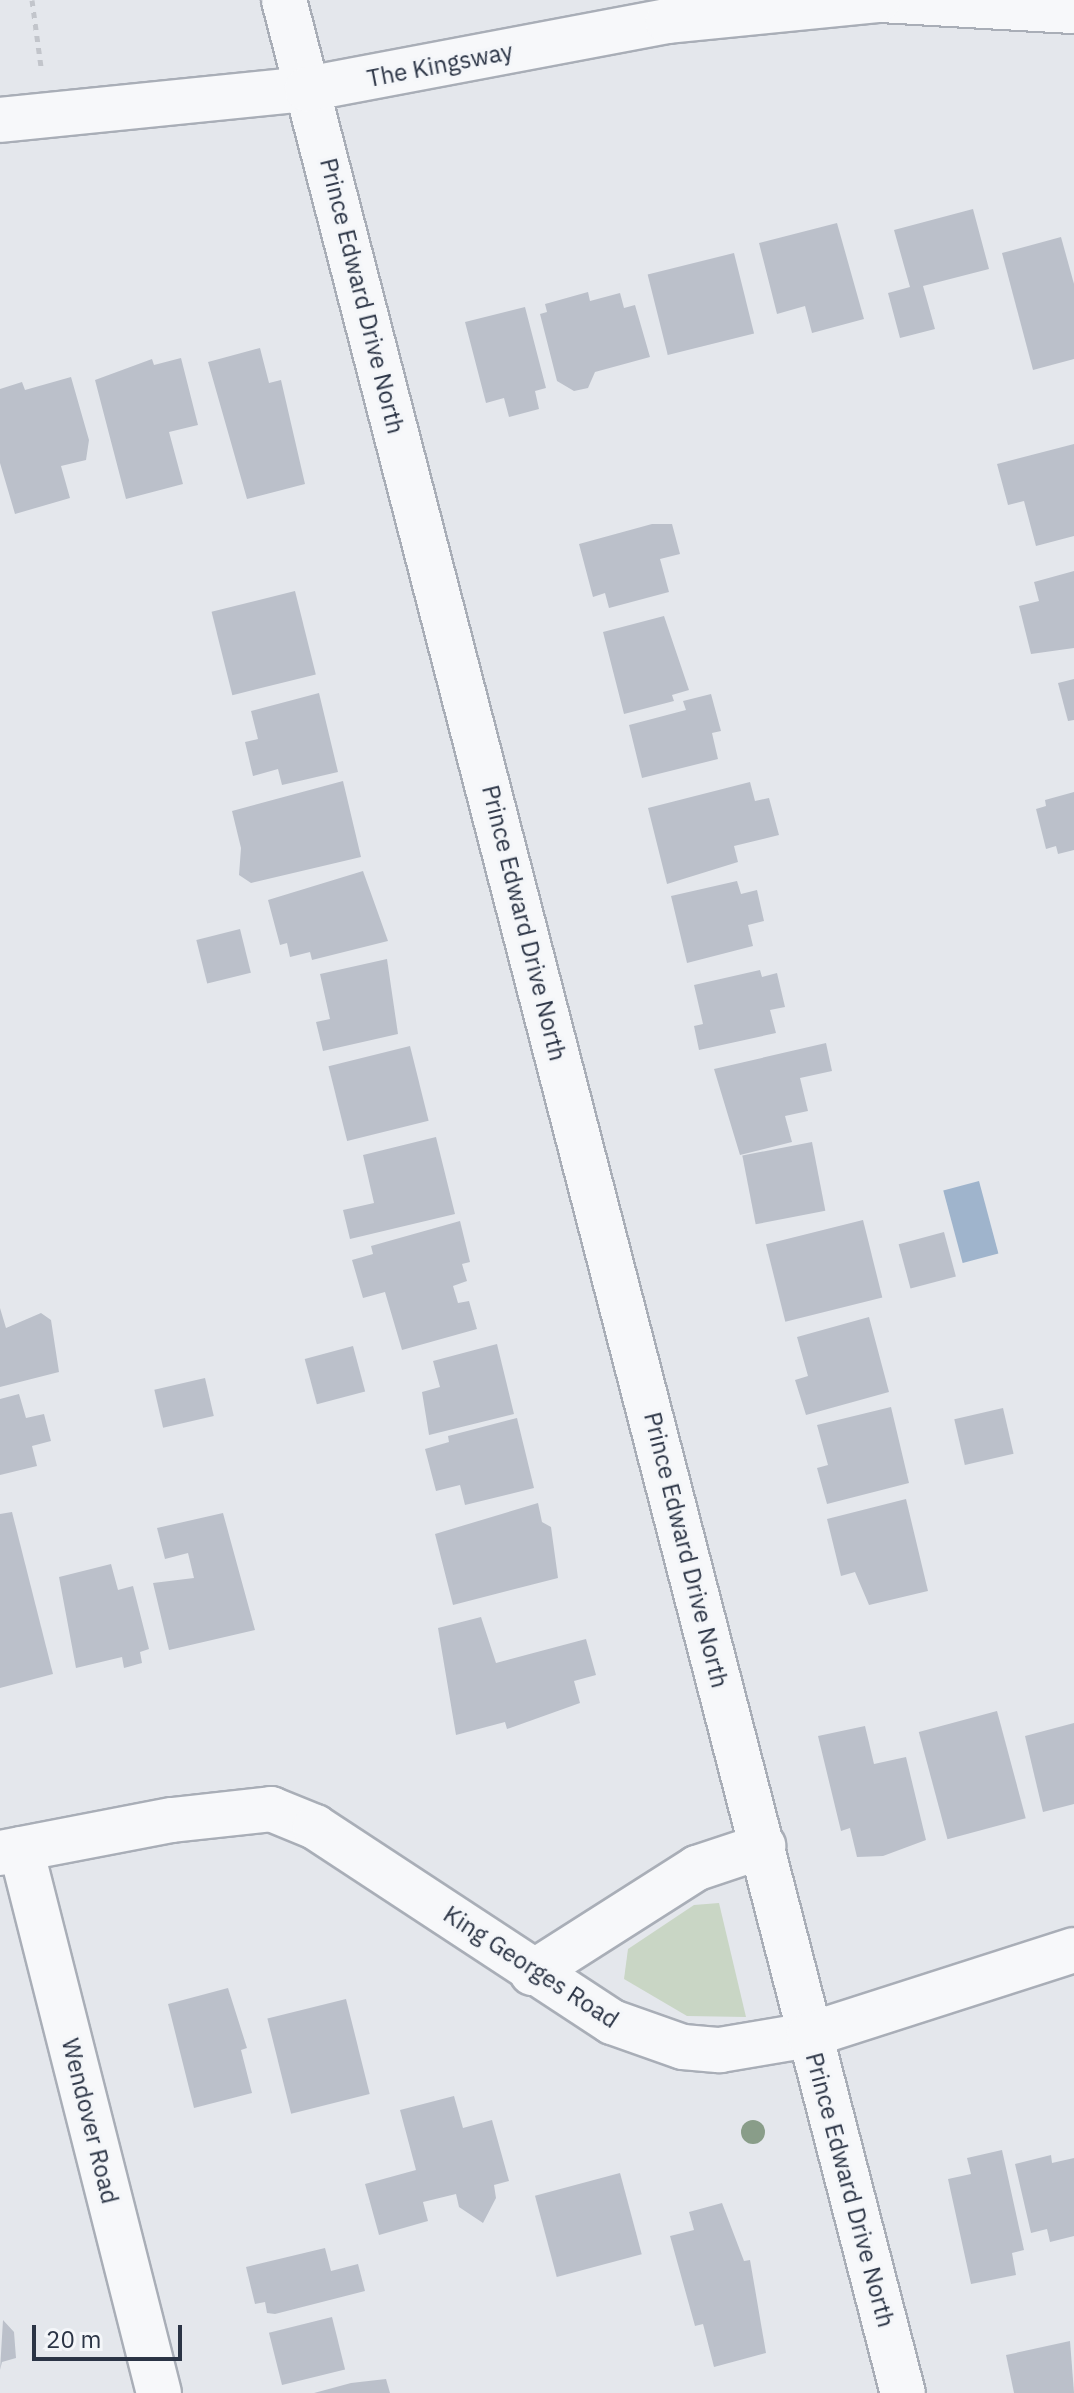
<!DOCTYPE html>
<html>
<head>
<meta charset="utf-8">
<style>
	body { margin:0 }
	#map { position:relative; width:1074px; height:2393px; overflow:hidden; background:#e4e7ec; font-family:"IBM Plex Sans",sans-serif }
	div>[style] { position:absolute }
	.green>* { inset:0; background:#c9d6c5 }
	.water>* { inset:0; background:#9fb4cc; transform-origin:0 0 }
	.building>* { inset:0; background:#bbc0ca; transform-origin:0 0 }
	.path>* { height:5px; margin-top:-2.5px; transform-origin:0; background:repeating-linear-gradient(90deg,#c2c5cb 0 6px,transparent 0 12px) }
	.roads { filter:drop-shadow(2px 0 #a9aeb7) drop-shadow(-2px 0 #a9aeb7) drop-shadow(0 2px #a9aeb7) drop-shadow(0 -2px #a9aeb7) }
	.minor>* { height:44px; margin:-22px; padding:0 22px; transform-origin:22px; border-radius:22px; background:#f7f8fa }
	.trees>* { width:24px; height:24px; margin:-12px; border-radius:50%; background:#899d89 }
	span { translate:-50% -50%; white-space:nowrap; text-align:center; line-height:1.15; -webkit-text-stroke:6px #f4f6f9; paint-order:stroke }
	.street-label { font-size:24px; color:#2b3445 }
	.scale { position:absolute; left:32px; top:2325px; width:150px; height:36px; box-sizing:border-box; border:4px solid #2b3445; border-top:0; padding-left:10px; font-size:24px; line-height:28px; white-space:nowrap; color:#2b3445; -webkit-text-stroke:6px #f4f6f9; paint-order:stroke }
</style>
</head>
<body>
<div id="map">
	<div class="green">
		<i style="clip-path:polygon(719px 1903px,746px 2017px,687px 2016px,624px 1979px,628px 1949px,694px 1905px)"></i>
	</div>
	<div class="water">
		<i style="left:979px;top:1181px;width:75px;height:37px;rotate:75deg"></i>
	</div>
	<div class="building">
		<i style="clip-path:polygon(973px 209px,989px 269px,923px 286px,935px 329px,900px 338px,888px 293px,910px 287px,894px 230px)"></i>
		<i style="clip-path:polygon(837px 223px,864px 319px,812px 333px,805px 306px,777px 314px,759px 243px)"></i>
		<i style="clip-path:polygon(1061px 237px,1074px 284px,1074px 359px,1033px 370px,1002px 253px)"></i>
		<i style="left:734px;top:253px;width:83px;height:89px;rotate:76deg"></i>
		<i style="clip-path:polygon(588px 292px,590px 301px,620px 293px,624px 308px,635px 305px,650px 357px,595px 372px,588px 388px,574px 391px,557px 381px,540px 314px,547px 312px,545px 304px)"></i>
		<i style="clip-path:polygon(525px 307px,546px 388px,535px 391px,539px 409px,509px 417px,504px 398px,486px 403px,465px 322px)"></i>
		<i style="clip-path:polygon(260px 348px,269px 383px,281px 380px,305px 484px,247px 499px,208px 362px)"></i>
		<i style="clip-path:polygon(181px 358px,198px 425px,169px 432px,183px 484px,126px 499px,95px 380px,152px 359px,154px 365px)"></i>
		<i style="clip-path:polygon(71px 377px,89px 440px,86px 460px,61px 466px,70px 498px,15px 514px,0 463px,0 389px,22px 382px,25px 390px)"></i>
		<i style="clip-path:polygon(1074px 444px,1074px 536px,1036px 546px,1024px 501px,1008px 505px,997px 464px)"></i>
		<i style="clip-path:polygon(652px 524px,672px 524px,680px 554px,660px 559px,669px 592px,609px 608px,605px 593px,593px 597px,579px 544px)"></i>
		<i style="clip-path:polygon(1074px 571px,1074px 648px,1031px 654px,1019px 606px,1039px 601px,1034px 582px)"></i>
		<i style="left:295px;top:591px;width:86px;height:86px;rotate:76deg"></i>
		<i style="clip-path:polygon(664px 616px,689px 690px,672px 695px,674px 701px,624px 714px,603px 632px)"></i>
		<i style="clip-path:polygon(1074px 679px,1074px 720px,1068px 721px,1058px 683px)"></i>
		<i style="clip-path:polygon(319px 693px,338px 772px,282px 785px,278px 769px,253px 776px,245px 742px,258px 739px,251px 711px)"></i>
		<i style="clip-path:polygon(711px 694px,721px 731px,712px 733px,718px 759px,642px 778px,629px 725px,686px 710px,683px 701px)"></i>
		<i style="clip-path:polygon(343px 781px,361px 857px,251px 883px,239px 875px,241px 848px,232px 811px)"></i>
		<i style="clip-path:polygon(750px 782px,755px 801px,769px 798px,779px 835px,734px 846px,738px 862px,667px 884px,648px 808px)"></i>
		<i style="clip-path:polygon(1074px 792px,1074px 850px,1058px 854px,1056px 846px,1046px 849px,1036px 809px,1046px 806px,1045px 800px)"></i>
		<i style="clip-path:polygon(363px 871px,388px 941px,312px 960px,310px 952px,290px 957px,287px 943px,280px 945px,268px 900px)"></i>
		<i style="clip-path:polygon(737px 881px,741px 894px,757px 890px,764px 921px,748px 925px,753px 946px,687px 963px,671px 896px)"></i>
		<i style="left:240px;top:929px;width:45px;height:45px;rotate:76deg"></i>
		<i style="clip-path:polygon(387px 959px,398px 1034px,323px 1051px,316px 1022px,330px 1019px,320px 974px)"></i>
		<i style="clip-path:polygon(760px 970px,762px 977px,777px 973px,785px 1007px,770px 1010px,776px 1033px,699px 1050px,694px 1026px,703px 1024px,694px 985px)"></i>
		<i style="clip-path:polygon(826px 1043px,832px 1071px,800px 1078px,808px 1111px,785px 1116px,792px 1142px,740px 1155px,714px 1069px)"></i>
		<i style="left:410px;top:1046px;width:77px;height:84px;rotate:76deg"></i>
		<i style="clip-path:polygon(436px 1137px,455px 1214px,350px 1239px,343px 1210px,374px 1203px,363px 1155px)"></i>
		<i style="left:812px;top:1142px;width:70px;height:71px;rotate:79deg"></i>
		<i style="left:863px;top:1220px;width:80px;height:100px;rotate:76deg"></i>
		<i style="clip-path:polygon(460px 1221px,470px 1262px,462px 1264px,467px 1281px,453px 1286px,458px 1303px,469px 1301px,477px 1329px,402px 1350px,385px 1292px,363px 1298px,352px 1260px,373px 1254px,371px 1246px)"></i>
		<i style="left:944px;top:1232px;width:46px;height:47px;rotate:75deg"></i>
		<i style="clip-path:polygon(0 1308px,6px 1328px,41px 1313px,51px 1320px,59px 1372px,0 1387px)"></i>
		<i style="clip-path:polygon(869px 1317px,889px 1392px,806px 1415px,795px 1380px,808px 1376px,797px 1337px)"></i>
		<i style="clip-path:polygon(497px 1344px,514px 1414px,429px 1435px,422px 1392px,440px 1387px,433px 1361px)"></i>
		<i style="left:353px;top:1346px;width:47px;height:50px;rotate:75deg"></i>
		<i style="left:205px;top:1378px;width:39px;height:52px;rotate:77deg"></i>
		<i style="clip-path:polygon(19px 1394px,26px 1418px,44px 1414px,51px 1441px,32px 1446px,37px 1466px,0 1475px,0 1399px)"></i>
		<i style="clip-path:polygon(891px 1407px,909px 1483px,827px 1504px,817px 1468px,828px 1465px,817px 1425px)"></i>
		<i style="left:1003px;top:1408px;width:47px;height:50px;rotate:77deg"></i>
		<i style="clip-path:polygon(517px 1418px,534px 1488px,465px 1505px,460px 1485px,436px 1491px,425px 1449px,449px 1442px,448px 1436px)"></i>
		<i style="clip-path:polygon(906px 1499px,928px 1591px,869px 1605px,855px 1572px,841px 1576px,827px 1519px)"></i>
		<i style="clip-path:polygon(538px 1503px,542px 1522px,551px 1527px,558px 1578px,453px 1605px,435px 1534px)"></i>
		<i style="clip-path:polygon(12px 1512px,53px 1674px,0 1688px,0 1514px)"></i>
		<i style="clip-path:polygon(223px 1513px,255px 1630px,169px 1650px,153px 1583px,194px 1578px,188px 1553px,165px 1559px,157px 1528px)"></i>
		<i style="clip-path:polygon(111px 1564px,118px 1590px,133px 1586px,149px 1649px,140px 1652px,142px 1663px,124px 1668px,122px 1657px,76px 1668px,59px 1577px)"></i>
		<i style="clip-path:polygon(481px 1617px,496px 1663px,586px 1639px,596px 1675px,574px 1681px,580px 1703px,507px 1729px,505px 1722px,456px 1735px,438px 1628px)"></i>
		<i style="left:997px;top:1711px;width:111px;height:81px;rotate:75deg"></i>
		<i style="clip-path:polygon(1074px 1723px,1074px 1804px,1043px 1812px,1025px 1736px)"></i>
		<i style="clip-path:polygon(865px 1726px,874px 1764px,906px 1757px,926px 1840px,883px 1856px,857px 1857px,850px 1828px,841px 1831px,818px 1736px)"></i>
		<i style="clip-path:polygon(228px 1988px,247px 2048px,241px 2050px,252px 2093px,194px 2108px,168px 2004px)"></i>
		<i style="left:346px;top:1999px;width:98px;height:81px;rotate:76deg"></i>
		<i style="clip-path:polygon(454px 2096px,463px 2128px,492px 2120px,509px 2181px,494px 2185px,496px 2198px,483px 2223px,459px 2207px,456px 2194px,423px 2202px,428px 2221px,379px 2235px,365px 2184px,416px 2170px,400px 2110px)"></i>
		<i style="clip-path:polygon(1002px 2150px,1024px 2250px,1012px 2253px,1016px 2275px,971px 2284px,948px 2179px,971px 2174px,967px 2158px)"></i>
		<i style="clip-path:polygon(1051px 2155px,1052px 2163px,1074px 2158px,1074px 2236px,1050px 2242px,1047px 2229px,1031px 2233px,1015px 2164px)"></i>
		<i style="left:620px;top:2173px;width:84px;height:88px;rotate:75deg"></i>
		<i style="clip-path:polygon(722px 2203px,744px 2261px,750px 2260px,766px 2353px,714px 2367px,703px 2324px,695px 2326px,670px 2236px,694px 2230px,689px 2212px)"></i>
		<i style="clip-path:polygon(325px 2248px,331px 2271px,358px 2264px,365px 2291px,275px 2314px,267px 2313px,265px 2302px,255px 2304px,246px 2267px)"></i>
		<i style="left:332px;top:2317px;width:54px;height:65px;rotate:76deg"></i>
		<i style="clip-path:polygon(3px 2320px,14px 2332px,16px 2358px,2px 2362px,0 2370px)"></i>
		<i style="clip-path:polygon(1070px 2341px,1074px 2393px,1014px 2393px,1006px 2355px)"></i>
		<i style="clip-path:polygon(386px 2379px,390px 2393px,314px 2393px,351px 2383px)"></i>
	</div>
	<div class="path">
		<i style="left:32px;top:0;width:68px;rotate:82.3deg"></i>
	</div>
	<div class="roads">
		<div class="minor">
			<i style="left:284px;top:0;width:2472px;rotate:75.5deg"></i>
			<i style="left:881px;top:0;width:193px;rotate:3.3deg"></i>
			<i style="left:0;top:120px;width:309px;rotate:-5.8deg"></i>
			<i style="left:307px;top:89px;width:367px;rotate:-10.7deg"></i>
			<i style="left:668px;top:21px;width:211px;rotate:-5.7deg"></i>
			<i style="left:21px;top:1849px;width:561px;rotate:75.77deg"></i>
			<i style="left:0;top:1853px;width:175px;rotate:-10.9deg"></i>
			<i style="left:172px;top:1820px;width:100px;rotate:-6.3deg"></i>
			<i style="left:271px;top:1809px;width:48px;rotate:22.2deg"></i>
			<i style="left:315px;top:1827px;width:355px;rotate:33.3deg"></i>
			<i style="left:612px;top:2022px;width:75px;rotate:19.4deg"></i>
			<i style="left:683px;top:2047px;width:37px;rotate:5deg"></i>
			<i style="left:720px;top:2050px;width:90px;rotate:-9.6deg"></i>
			<i style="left:809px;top:2035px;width:278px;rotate:-17.8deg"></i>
			<i style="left:532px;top:1973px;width:196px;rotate:-32.5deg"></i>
			<i style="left:697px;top:1868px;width:70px;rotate:-18.4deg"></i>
		</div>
	</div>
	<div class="trees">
		<i style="left:753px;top:2132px"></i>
	</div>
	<div class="street-label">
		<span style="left:440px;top:65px;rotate:-11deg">The Kingsway</span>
		<span style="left:362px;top:296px;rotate:76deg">Prince Edward Drive North</span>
		<span style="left:524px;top:923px;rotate:76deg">Prince Edward Drive North</span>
		<span style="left:686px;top:1550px;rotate:76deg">Prince Edward Drive North</span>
		<span style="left:531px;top:1967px;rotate:33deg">King Georges Road</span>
		<span style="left:90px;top:2121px;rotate:76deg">Wendover Road</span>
		<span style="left:850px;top:2190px;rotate:75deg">Prince Edward Drive North</span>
	</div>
	<div class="scale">20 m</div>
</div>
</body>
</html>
